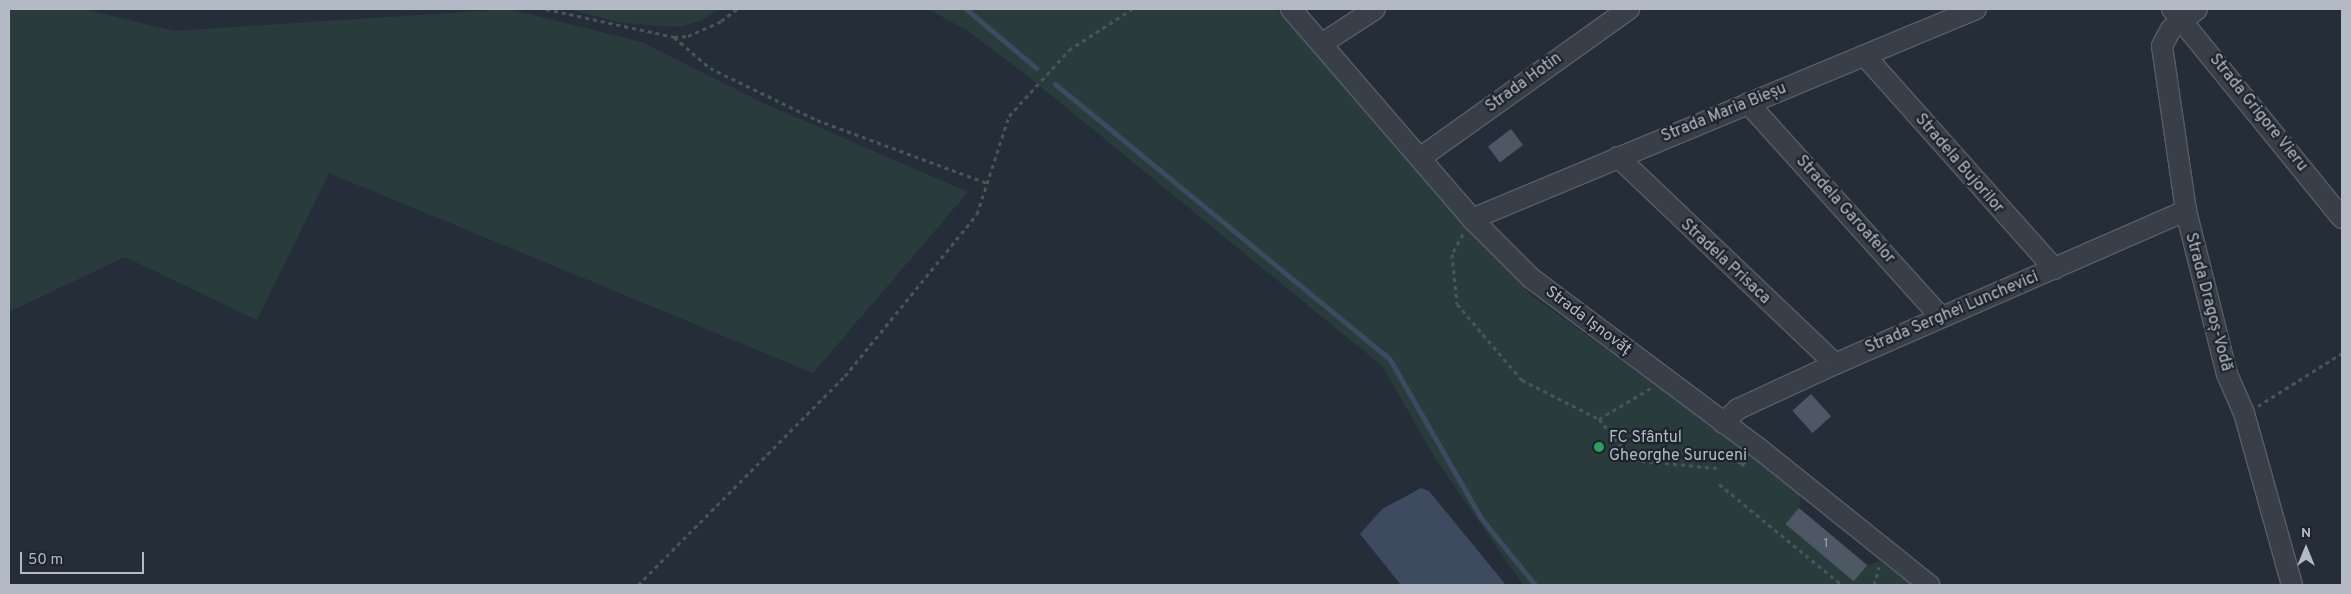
<!DOCTYPE html>
<html>
<head>
<meta charset="utf-8">
<style>
	body { margin:0 }
	#map { position:relative; width:2351px; height:594px; overflow:hidden; background:#252d39; font-family:Overpass,sans-serif }
	div>[style] { position:absolute }
	.green>* { inset:0; background:#2a3b3c }
	.water>* { inset:0; background:#3d4a60 }
	.stream>* { height:5px; margin:-2.5px; padding:0 2.5px; transform-origin:2.5px; border-radius:2.5px; background:#3d4a60 }
	.building>* { inset:0; background:#4e5764; transform-origin:0 0 }
	.path>* { height:3px; margin-top:-1.5px; transform-origin:0; background:repeating-linear-gradient(90deg,#475659 0 4px,transparent 0 8px) }
	.roads { filter:drop-shadow(1px 0 #575d67) drop-shadow(-1px 0 #575d67) drop-shadow(0 1px #575d67) drop-shadow(0 -1px #575d67) }
	.street>* { height:20px; margin:-10px; padding:0 10px; transform-origin:10px; border-radius:10px; background:#393f49 }
	.dots>* { width:14px; height:14px; translate:-50% -50%; box-sizing:border-box; border:2px solid #1e242e; border-radius:50% }
	span { translate:-50% -50%; white-space:nowrap; text-align:center; line-height:1.15; -webkit-text-stroke:4.5px #1e242e; paint-order:stroke }
	.number-label { font-size:14px; color:#9aa1ad }
	.number-label span { -webkit-text-stroke-width:0 }
	.street-label { font-size:16px; color:#b4bac5 }
	.poi-label { font-size:16px; color:#b4bac5 }
	.left { translate:0 -50%; text-align:left }
	.frame { position:absolute; inset:0; border:10px solid #b4bac5; pointer-events:none }
	.north { position:absolute; left:2281px; top:524px; width:50px; height:50px; -webkit-text-stroke:4px #1e242e; paint-order:stroke; rotate:0deg; font-size:14px; font-weight:700; line-height:20px; text-align:center; color:#b4bac5 }
	.north::after { content:''; display:block; margin:auto; width:18px; height:22px; background:#b4bac5; clip-path:polygon(50% 0,100% 100%,50% 72%,0 100%) }
	.scale { position:absolute; left:20px; top:552px; width:124px; height:22px; box-sizing:border-box; border:2px solid #b4bac5; border-top:0; padding-left:6px; font-size:15px; line-height:18px; white-space:nowrap; color:#b4bac5; -webkit-text-stroke:4px #1e242e; paint-order:stroke }
</style>
</head>
<body>
<div id="map">
	<div class="green">
		<i style="clip-path:polygon(9px 9px,84px 9px,174px 31px,509px 9px,642px 42px,763px 103px,968px 192px,813px 373px,329px 173px,257px 320px,125px 257px,9px 312px)"></i>
		<i style="clip-path:polygon(567px 9px,719px 9px,703px 20px,679px 27px,621px 23px)"></i>
		<i style="clip-path:polygon(927px 9px,1277px 9px,1531px 295px,1801px 490px,1799px 508px,1868px 565px,1880px 561px,1912px 585px,1523px 585px,1435px 458px,1382px 366px,1029px 77px,965px 29px)"></i>
	</div>
	<div class="water">
		<i style="clip-path:polygon(1421px 488px,1429px 491px,1506px 585px,1401px 585px,1360px 534px,1382px 509px)"></i>
	</div>
	<div class="stream">
		<i style="left:966px;top:9px;width:92px;rotate:40.1deg"></i>
		<i style="left:1055px;top:84px;width:432px;rotate:39.4deg"></i>
		<i style="left:1389px;top:358px;width:185px;rotate:60.1deg"></i>
		<i style="left:1481px;top:518px;width:86px;rotate:51.1deg"></i>
	</div>
	<div class="building">
		<i style="left:1511px;top:129px;width:20px;height:29px;rotate:53deg"></i>
		<i style="left:1811px;top:394px;width:30px;height:25px;rotate:48deg"></i>
		<i style="left:1729px;top:449px;width:22px;height:7px;rotate:34deg"></i>
		<i style="left:1799px;top:508px;width:89px;height:21px;rotate:40deg"></i>
	</div>
	<div class="path">
		<i style="left:546px;top:9px;width:131px;rotate:12.3deg"></i>
		<i style="left:674px;top:37px;width:14px;rotate:-4deg"></i>
		<i style="left:688px;top:36px;width:36px;rotate:-24deg"></i>
		<i style="left:721px;top:21px;width:20px;rotate:-37deg"></i>
		<i style="left:674px;top:37px;width:48px;rotate:40.7deg"></i>
		<i style="left:710px;top:68px;width:119px;rotate:25.9deg"></i>
		<i style="left:817px;top:120px;width:181px;rotate:20.3deg"></i>
		<i style="left:1463px;top:234px;width:23px;rotate:119deg"></i>
		<i style="left:1452px;top:254px;width:50px;rotate:84.3deg"></i>
		<i style="left:1457px;top:304px;width:100px;rotate:49.5deg"></i>
		<i style="left:1522px;top:380px;width:86px;rotate:26.9deg"></i>
		<i style="left:1599px;top:419px;width:61px;rotate:-30.8deg"></i>
		<i style="left:2258px;top:406px;width:99px;rotate:-32.2deg"></i>
		<i style="left:1599px;top:419px;width:53px;rotate:50.3deg"></i>
		<i style="left:1633px;top:460px;width:84px;rotate:5.4deg"></i>
		<i style="left:1719px;top:484px;width:159px;rotate:39.4deg"></i>
		<i style="left:638px;top:585px;width:294px;rotate:-45.3deg"></i>
		<i style="left:845px;top:376px;width:209px;rotate:-50.8deg"></i>
		<i style="left:977px;top:214px;width:103px;rotate:-71.9deg"></i>
		<i style="left:1009px;top:116px;width:89px;rotate:-47.7deg"></i>
		<i style="left:1069px;top:50px;width:75px;rotate:-33.1deg"></i>
		<i style="left:1874px;top:585px;width:19px;rotate:-74deg"></i>
	</div>
	<div class="roads">
		<div class="street">
			<i style="left:1291px;top:9px;width:277px;rotate:49.2deg"></i>
			<i style="left:1472px;top:219px;width:83px;rotate:45deg"></i>
			<i style="left:1531px;top:278px;width:282px;rotate:36.8deg"></i>
			<i style="left:1757px;top:447px;width:221px;rotate:38.7deg"></i>
			<i style="left:2172px;top:9px;width:269px;rotate:50.9deg"></i>
			<i style="left:2197px;top:9px;width:33px;rotate:142deg"></i>
			<i style="left:2171px;top:29px;width:19px;rotate:118deg"></i>
			<i style="left:2162px;top:46px;width:167px;rotate:81.7deg"></i>
			<i style="left:2186px;top:211px;width:168px;rotate:75.9deg"></i>
			<i style="left:2227px;top:374px;width:43px;rotate:66.4deg"></i>
			<i style="left:2244px;top:413px;width:179px;rotate:74.4deg"></i>
			<i style="left:1323px;top:43px;width:62px;rotate:-33.2deg"></i>
			<i style="left:1865px;top:56px;width:285px;rotate:48.3deg"></i>
			<i style="left:1748px;top:103px;width:288px;rotate:48deg"></i>
			<i style="left:1618px;top:157px;width:300px;rotate:43.6deg"></i>
			<i style="left:1420px;top:158px;width:257px;rotate:-35.5deg"></i>
			<i style="left:1472px;top:219px;width:546px;rotate:-22.62deg"></i>
			<i style="left:1723px;top:423px;width:21px;rotate:-43deg"></i>
			<i style="left:1738px;top:409px;width:107px;rotate:-24.9deg"></i>
			<i style="left:1835px;top:364px;width:383px;rotate:-23.6deg"></i>
		</div>
	</div>
	<div class="dots">
		<i style="left:1599px;top:447px;background:#2e9e5b"></i>
	</div>
	<div class="number-label">
		<span style="left:1826px;top:544px">1</span>
	</div>
	<div class="street-label">
		<span style="left:1524px;top:83px;rotate:-36deg">Strada Hotin</span>
		<span style="left:1724px;top:113px;rotate:-22deg">Strada Maria Bieșu</span>
		<span style="left:2258px;top:113px;rotate:51deg">Strada Grigore Vieru</span>
		<span style="left:1959px;top:164px;rotate:49deg">Stradela Bujorilor</span>
		<span style="left:1845px;top:210px;rotate:48deg">Stradela Garoafelor</span>
		<span style="left:1725px;top:262px;rotate:43deg">Stradela Prisaca</span>
		<span style="left:2208px;top:302px;rotate:75deg">Strada Dragoș-Vodă</span>
		<span style="left:1952px;top:313px;rotate:-23deg">Strada Serghei Lunchevici</span>
		<span style="left:1588px;top:321px;rotate:37deg">Strada Ișnovăț</span>
	</div>
	<div class="poi-label">
		<span class="left" style="left:1609px;top:447px">FC Sfântul<br>Gheorghe Suruceni</span>
	</div>
	<div class="frame"></div>
	<div class="north">N</div>
	<div class="scale">50 m</div>
</div>
</body>
</html>
